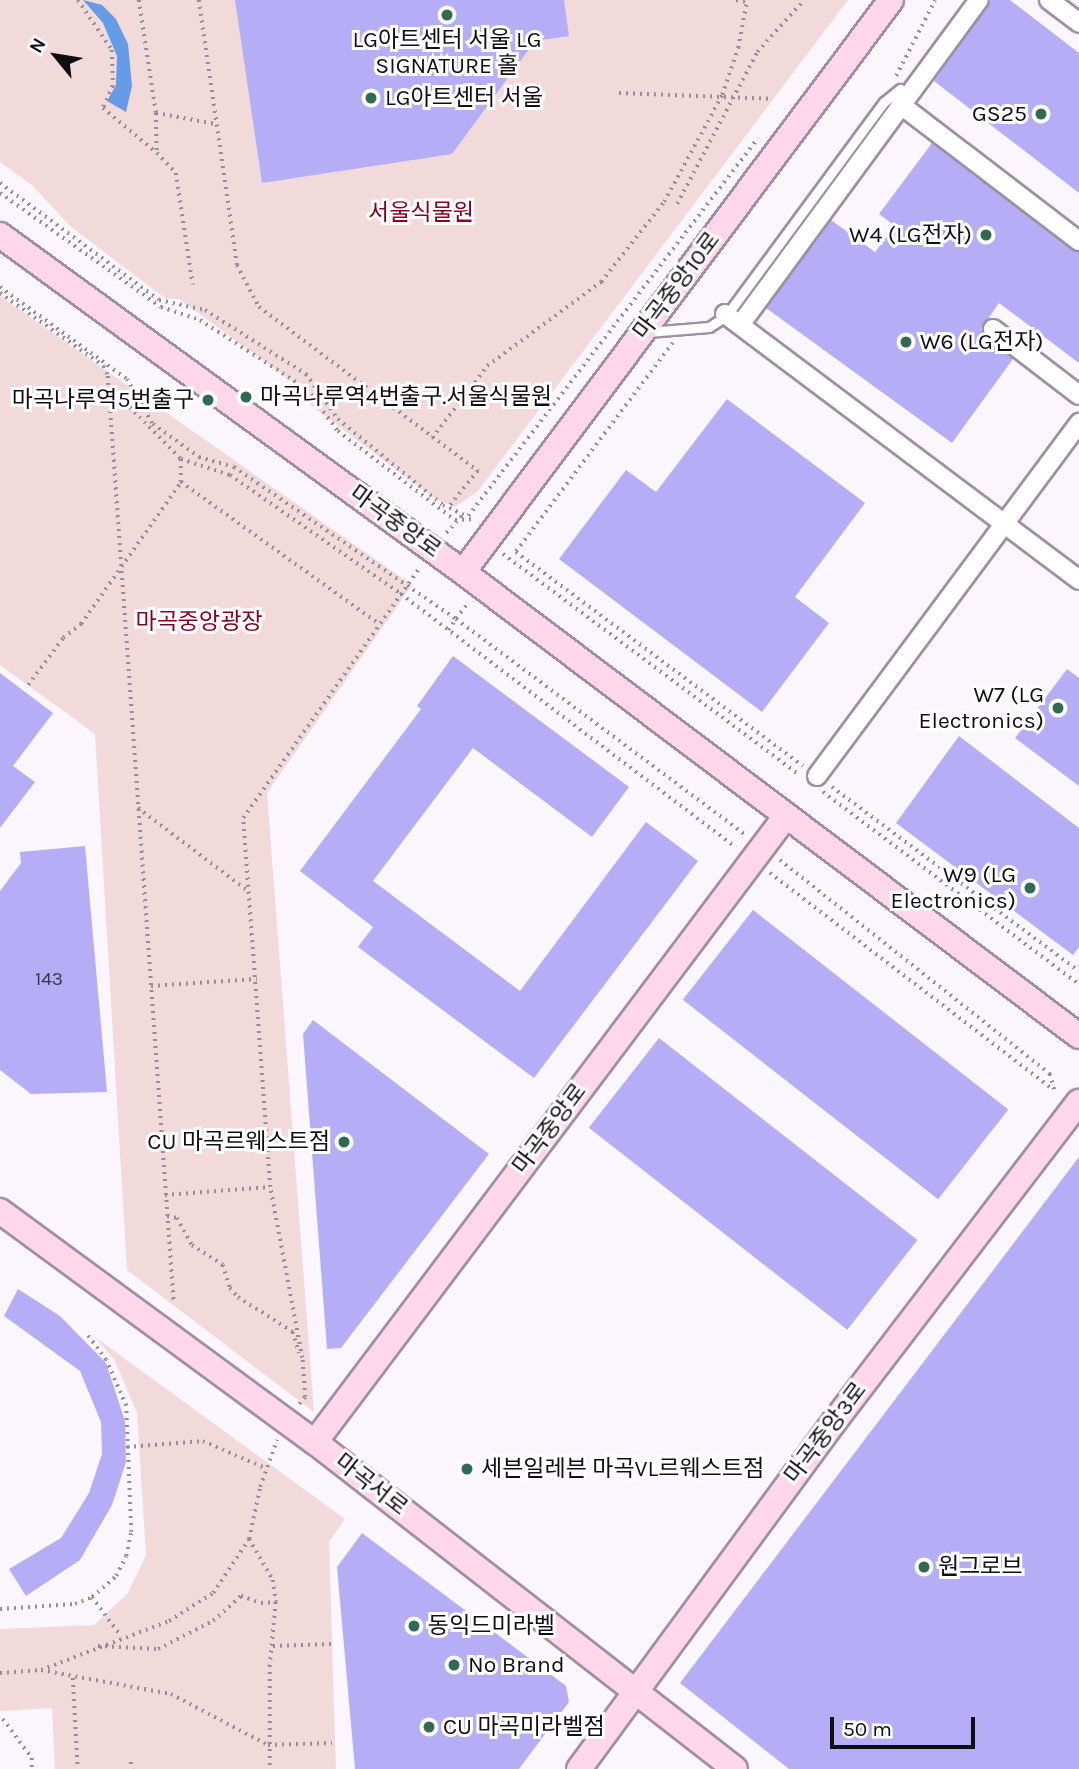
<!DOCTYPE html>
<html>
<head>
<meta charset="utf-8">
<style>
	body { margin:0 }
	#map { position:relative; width:1079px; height:1769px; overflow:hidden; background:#fbf5fd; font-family:Karla,"Noto Sans KR",sans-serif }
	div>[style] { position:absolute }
	.green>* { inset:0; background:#f1dad9 }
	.water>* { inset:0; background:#659be7 }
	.building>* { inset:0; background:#b5aef6; transform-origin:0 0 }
	.path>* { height:3.5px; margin-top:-1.75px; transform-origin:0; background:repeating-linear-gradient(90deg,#948e95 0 2px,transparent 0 7px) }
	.roads { filter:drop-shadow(2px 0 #9e8fa2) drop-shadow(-2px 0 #9e8fa2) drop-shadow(0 2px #9e8fa2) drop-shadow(0 -2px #9e8fa2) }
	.lane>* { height:9px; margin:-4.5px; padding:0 4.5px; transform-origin:4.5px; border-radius:4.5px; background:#fff }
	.street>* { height:18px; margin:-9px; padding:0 9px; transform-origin:9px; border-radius:9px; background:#fff }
	.secondary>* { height:24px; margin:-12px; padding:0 12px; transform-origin:12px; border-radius:12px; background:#fed7eb }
	.dots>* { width:19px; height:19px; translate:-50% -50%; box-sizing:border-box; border:4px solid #fff; border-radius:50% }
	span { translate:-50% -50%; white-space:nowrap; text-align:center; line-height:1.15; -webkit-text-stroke:6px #fff; paint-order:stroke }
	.number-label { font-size:19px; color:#3b344c }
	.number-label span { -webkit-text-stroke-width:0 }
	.poi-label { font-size:23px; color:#120c13 }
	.left { translate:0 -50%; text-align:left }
	.right { translate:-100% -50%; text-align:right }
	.park-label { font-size:23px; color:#86001d }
	.street-label { font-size:23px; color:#120c13 }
	.north { position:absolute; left:21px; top:21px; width:70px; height:70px; -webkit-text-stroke:5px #fff; paint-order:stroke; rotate:300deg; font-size:19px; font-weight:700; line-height:28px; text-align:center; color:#120c13 }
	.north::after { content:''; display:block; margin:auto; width:24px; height:32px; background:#120c13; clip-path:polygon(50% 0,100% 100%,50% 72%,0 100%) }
	.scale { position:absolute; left:830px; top:1717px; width:145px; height:32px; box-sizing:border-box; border:4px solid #120c13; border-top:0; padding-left:9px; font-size:21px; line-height:24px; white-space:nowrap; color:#120c13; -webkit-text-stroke:5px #fff; paint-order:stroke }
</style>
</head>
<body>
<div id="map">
	<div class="green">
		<i style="clip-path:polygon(0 0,848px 0,477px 492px,455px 507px,434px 498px,309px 404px,298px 386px,179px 299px,166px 299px,70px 226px,33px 186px,0 162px)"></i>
		<i style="clip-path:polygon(0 296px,412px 585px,267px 793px,314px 1412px,127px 1270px,95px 734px,0 665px)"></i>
		<i style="clip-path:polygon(95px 1337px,345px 1519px,329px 1542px,336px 1769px,55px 1769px,52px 1708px,0 1711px,0 1629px,94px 1625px,128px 1593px,146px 1555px,137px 1413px,114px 1359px)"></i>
	</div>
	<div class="water">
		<i style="clip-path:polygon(83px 0,102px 5px,116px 19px,128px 44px,132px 86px,126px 112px,107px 101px,116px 85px,117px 56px,103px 23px)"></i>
	</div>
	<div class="building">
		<i style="clip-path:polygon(235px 0,564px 0,569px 36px,535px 41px,452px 154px,262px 183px)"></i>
		<i style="clip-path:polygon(990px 0,1010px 0,1079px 53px,1079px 193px,934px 81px)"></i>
		<i style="clip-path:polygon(932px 143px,1079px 252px,1079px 363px,999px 303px,981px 329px,1013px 359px,952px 443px,766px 308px,831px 220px,875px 252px,895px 226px,879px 214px)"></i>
		<i style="clip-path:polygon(727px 399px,865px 503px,795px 597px,829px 623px,762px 712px,559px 559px,626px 470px,656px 492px)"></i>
		<i style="clip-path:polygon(453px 656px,629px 787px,592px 837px,473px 748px,373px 881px,520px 991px,646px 822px,698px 861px,534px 1078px,358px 947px,373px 927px,300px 871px,421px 709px,417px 706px)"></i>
		<i style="clip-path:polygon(1067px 669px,1079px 678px,1079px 786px,1015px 738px)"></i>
		<i style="clip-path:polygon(0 673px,53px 713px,13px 766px,35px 782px,0 828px)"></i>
		<i style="clip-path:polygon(959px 736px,1079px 828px,1079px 947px,1073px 955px,896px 823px)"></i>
		<i style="clip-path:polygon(85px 846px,107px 1092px,31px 1094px,0 1070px,0 891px,21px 863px,20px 852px)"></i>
		<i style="left:753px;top:910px;width:324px;height:114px;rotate:38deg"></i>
		<i style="clip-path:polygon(313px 1020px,489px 1154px,341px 1348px,327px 1349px,303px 1034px)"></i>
		<i style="left:659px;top:1038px;width:328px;height:114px;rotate:38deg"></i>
		<i style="clip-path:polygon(1079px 1157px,1079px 1769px,789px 1769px,680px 1683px)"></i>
		<i style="clip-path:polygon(18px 1289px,60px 1316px,106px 1363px,125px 1421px,126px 1462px,112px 1505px,80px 1560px,26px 1596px,9px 1569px,61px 1538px,89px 1493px,102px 1454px,101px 1422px,80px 1371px,4px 1316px)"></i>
		<i style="clip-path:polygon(362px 1533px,566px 1686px,569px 1702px,519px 1769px,355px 1769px,337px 1567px)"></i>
	</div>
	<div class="path">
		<i style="left:78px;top:0;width:60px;rotate:55.8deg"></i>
		<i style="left:112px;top:50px;width:36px;rotate:88deg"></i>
		<i style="left:113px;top:86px;width:24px;rotate:114deg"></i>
		<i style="left:103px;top:108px;width:70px;rotate:39.8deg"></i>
		<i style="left:139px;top:0;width:114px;rotate:81.4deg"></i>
		<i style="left:156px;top:113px;width:61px;rotate:10.4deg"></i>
		<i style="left:199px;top:0;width:268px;rotate:81.8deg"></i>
		<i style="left:237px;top:265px;width:47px;rotate:62.4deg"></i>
		<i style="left:259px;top:307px;width:274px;rotate:36.8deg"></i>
		<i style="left:478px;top:471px;width:48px;rotate:129deg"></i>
		<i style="left:736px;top:0;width:11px;rotate:10deg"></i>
		<i style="left:896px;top:76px;width:85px;rotate:-62.8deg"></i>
		<i style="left:619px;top:93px;width:153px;rotate:2.2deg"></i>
		<i style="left:156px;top:113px;width:40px;rotate:88.6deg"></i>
		<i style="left:157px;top:153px;width:28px;rotate:46deg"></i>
		<i style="left:176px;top:173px;width:113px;rotate:81.4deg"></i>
		<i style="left:0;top:183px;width:197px;rotate:36.3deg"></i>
		<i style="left:159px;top:300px;width:47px;rotate:12.3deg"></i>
		<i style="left:205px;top:310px;width:120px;rotate:32.4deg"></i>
		<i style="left:306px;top:374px;width:55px;rotate:54.6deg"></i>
		<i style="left:338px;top:419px;width:136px;rotate:39.3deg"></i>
		<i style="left:443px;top:505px;width:23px;rotate:25deg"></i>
		<i style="left:0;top:193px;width:197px;rotate:35.3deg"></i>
		<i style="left:161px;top:307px;width:41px;rotate:18.4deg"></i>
		<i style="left:200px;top:320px;width:127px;rotate:32.8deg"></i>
		<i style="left:307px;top:389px;width:52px;rotate:53.6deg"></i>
		<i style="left:338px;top:431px;width:147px;rotate:37.3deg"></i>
		<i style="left:455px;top:520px;width:20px;rotate:-3deg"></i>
		<i style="left:677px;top:204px;width:172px;rotate:-62.2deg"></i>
		<i style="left:757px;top:52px;width:70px;rotate:-47.9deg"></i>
		<i style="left:0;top:287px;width:157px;rotate:35.9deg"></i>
		<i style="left:127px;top:379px;width:52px;rotate:60deg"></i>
		<i style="left:153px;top:424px;width:57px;rotate:35.7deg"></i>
		<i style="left:199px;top:457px;width:36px;rotate:16deg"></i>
		<i style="left:234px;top:467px;width:269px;rotate:34.4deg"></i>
		<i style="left:456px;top:619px;width:362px;rotate:36.7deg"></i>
		<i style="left:0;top:293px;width:127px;rotate:35.1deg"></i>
		<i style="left:104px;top:366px;width:11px;rotate:68deg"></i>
		<i style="left:108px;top:376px;width:930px;rotate:85.93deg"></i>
		<i style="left:673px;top:343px;width:261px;rotate:126.9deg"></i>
		<i style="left:516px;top:552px;width:358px;rotate:36.7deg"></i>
		<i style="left:110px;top:387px;width:101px;rotate:45.4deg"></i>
		<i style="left:181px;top:459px;width:23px;rotate:90deg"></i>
		<i style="left:181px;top:482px;width:242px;rotate:35.6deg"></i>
		<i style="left:432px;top:438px;width:91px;rotate:-52.6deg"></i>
		<i style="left:487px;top:366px;width:142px;rotate:-36.4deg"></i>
		<i style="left:601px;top:282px;width:102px;rotate:-51.8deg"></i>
		<i style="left:664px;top:202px;width:122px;rotate:-61.5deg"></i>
		<i style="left:722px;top:95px;width:50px;rotate:-71.2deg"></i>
		<i style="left:738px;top:48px;width:49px;rotate:-79.4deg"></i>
		<i style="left:181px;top:459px;width:52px;rotate:18.1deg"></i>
		<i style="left:230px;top:475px;width:208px;rotate:34.8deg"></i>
		<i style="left:401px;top:594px;width:420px;rotate:37.1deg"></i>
		<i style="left:468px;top:516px;width:476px;rotate:-52.5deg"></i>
		<i style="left:446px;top:533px;width:25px;rotate:-47deg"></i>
		<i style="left:503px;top:554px;width:370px;rotate:36.7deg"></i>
		<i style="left:448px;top:630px;width:34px;rotate:-54deg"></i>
		<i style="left:28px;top:685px;width:59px;rotate:-53.3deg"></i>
		<i style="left:63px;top:638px;width:23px;rotate:-38deg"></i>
		<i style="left:81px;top:624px;width:174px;rotate:-54.8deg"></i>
		<i style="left:832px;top:787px;width:308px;rotate:36.7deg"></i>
		<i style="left:823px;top:792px;width:320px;rotate:36.9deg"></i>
		<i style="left:138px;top:808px;width:138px;rotate:37deg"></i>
		<i style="left:780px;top:860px;width:345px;rotate:38.4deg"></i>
		<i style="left:1050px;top:1074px;width:18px;rotate:74deg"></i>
		<i style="left:770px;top:873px;width:356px;rotate:37.4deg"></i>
		<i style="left:151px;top:986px;width:106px;rotate:-3.8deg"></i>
		<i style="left:165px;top:1195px;width:105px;rotate:-4.4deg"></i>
		<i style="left:167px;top:1216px;width:10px;rotate:11deg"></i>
		<i style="left:177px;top:1218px;width:31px;rotate:61deg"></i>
		<i style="left:192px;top:1245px;width:37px;rotate:33deg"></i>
		<i style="left:223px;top:1265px;width:24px;rotate:73deg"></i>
		<i style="left:230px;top:1288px;width:12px;rotate:48deg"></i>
		<i style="left:238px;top:1297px;width:65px;rotate:32.5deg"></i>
		<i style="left:293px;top:1332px;width:22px;rotate:74deg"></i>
		<i style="left:299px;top:1404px;width:9px;rotate:-49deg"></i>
		<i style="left:305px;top:1397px;width:39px;rotate:-94deg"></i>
		<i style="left:302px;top:1358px;width:174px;rotate:-100.6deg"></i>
		<i style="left:270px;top:1187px;width:370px;rotate:-94.2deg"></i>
		<i style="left:243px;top:818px;width:307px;rotate:-54.8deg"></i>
		<i style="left:127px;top:1447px;width:76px;rotate:-4.5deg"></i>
		<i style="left:203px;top:1441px;width:70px;rotate:23.6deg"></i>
		<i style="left:249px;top:1539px;width:48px;rotate:59.7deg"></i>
		<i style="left:273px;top:1580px;width:22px;rotate:82deg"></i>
		<i style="left:276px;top:1602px;width:63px;rotate:95.4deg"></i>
		<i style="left:270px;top:1665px;width:104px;rotate:90deg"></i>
		<i style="left:92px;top:1597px;width:49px;rotate:53.4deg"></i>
		<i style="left:0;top:1609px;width:75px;rotate:-3.8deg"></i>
		<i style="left:75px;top:1604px;width:18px;rotate:-22deg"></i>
		<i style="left:92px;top:1597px;width:32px;rotate:-41deg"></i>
		<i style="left:116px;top:1576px;width:22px;rotate:-63deg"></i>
		<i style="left:126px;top:1556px;width:25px;rotate:-78deg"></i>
		<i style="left:131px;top:1532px;width:126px;rotate:-92.3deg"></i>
		<i style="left:126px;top:1406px;width:50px;rotate:-113.5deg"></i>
		<i style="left:106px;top:1360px;width:30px;rotate:-127deg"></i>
		<i style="left:98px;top:1646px;width:60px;rotate:2.9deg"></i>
		<i style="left:158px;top:1649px;width:62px;rotate:-27deg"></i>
		<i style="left:213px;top:1621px;width:38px;rotate:-42deg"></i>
		<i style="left:241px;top:1596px;width:21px;rotate:19deg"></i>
		<i style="left:261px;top:1603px;width:15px;rotate:-4deg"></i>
		<i style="left:273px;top:1646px;width:58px;rotate:-2deg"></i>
		<i style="left:41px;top:1670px;width:137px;rotate:-20.9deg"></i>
		<i style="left:169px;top:1621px;width:52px;rotate:-32.5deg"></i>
		<i style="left:213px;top:1593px;width:65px;rotate:-56.3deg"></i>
		<i style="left:249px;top:1539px;width:53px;rotate:-78.1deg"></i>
		<i style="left:260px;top:1487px;width:50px;rotate:-70.1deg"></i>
		<i style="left:0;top:1673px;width:41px;rotate:-4.2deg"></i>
		<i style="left:41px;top:1670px;width:132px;rotate:10.5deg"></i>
		<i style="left:171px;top:1694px;width:110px;rotate:27.7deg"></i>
		<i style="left:268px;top:1745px;width:64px;rotate:-1.8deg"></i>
		<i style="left:73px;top:1678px;width:91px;rotate:86.9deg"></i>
		<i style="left:3px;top:1719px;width:49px;rotate:53.4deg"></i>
		<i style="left:32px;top:1758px;width:11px;rotate:90deg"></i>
		<i style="left:131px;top:1762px;width:7px;rotate:82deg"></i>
	</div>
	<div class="roads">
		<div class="lane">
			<i style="left:648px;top:332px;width:61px;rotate:-4.7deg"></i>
			<i style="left:709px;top:327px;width:20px;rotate:-33deg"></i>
			<i style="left:726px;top:316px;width:266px;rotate:-53.6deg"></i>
			<i style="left:884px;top:102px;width:21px;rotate:-39deg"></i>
		</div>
		<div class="street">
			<i style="left:1049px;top:0;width:38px;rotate:37deg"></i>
			<i style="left:903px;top:100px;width:5px;rotate:112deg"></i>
			<i style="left:901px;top:105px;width:224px;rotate:37.4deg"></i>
			<i style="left:725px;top:314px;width:443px;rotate:36.9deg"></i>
			<i style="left:740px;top:325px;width:403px;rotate:-53.7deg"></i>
			<i style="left:993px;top:329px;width:108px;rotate:37.5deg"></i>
			<i style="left:817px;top:776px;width:440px;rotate:-53.4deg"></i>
		</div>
		<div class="secondary">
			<i style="left:0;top:235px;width:573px;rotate:36.05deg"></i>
			<i style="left:463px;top:572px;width:771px;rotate:36.99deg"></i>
			<i style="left:463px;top:572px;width:714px;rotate:-53.19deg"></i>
			<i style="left:0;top:1211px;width:391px;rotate:36.3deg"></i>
			<i style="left:315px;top:1442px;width:532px;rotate:37.9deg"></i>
			<i style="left:315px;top:1442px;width:783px;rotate:-53.04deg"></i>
			<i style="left:579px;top:1769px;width:431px;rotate:-53.7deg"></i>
			<i style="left:834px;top:1422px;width:403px;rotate:-52.6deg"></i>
		</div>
	</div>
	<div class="dots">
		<i style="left:447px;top:15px;background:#306a53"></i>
		<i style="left:371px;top:98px;background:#306a53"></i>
		<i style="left:1041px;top:114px;background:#306a53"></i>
		<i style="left:986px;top:235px;background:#306a53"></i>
		<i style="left:906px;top:342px;background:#306a53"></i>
		<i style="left:246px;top:397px;background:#306a53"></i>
		<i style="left:208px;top:400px;background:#306a53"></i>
		<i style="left:1058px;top:708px;background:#306a53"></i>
		<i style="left:1030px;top:888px;background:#306a53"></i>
		<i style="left:344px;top:1142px;background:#306a53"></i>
		<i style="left:467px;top:1469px;background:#306a53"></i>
		<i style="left:924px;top:1567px;background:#306a53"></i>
		<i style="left:414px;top:1626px;background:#306a53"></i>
		<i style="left:454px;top:1665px;background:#306a53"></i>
		<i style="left:429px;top:1727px;background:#306a53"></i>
	</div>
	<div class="number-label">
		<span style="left:49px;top:980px">143</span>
	</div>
	<div class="poi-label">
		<span style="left:447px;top:53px">LG아트센터 서울 LG<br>SIGNATURE 홀</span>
		<span class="left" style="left:385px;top:98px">LG아트센터 서울</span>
		<span class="right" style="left:1027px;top:114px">GS25</span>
		<span class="right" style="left:972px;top:235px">W4 (LG전자)</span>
		<span class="left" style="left:920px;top:342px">W6 (LG전자)</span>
		<span class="left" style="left:260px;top:397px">마곡나루역4번출구.서울식물원</span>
		<span class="right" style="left:194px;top:400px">마곡나루역5번출구</span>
		<span class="right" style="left:1044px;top:708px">W7 (LG<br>Electronics)</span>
		<span class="right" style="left:1016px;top:888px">W9 (LG<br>Electronics)</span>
		<span class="right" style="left:330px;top:1142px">CU 마곡르웨스트점</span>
		<span class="left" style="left:481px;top:1469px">세븐일레븐 마곡VL르웨스트점</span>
		<span class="left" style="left:938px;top:1567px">원그로브</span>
		<span class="left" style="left:428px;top:1626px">동익드미라벨</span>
		<span class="left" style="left:468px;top:1665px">No Brand</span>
		<span class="left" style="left:443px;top:1727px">CU 마곡미라벨점</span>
	</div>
	<div class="park-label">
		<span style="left:421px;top:213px">서울식물원</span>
		<span style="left:199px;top:622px">마곡중앙광장</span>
	</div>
	<div class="street-label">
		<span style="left:677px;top:286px;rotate:-53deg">마곡중앙10로</span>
		<span style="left:395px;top:522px;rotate:36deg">마곡중앙로</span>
		<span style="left:550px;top:1129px;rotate:-53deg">마곡중앙로</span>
		<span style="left:826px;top:1433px;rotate:-53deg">마곡중앙3로</span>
		<span style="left:371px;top:1485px;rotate:38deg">마곡서로</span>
	</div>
	<div class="north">N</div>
	<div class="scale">50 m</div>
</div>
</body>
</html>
